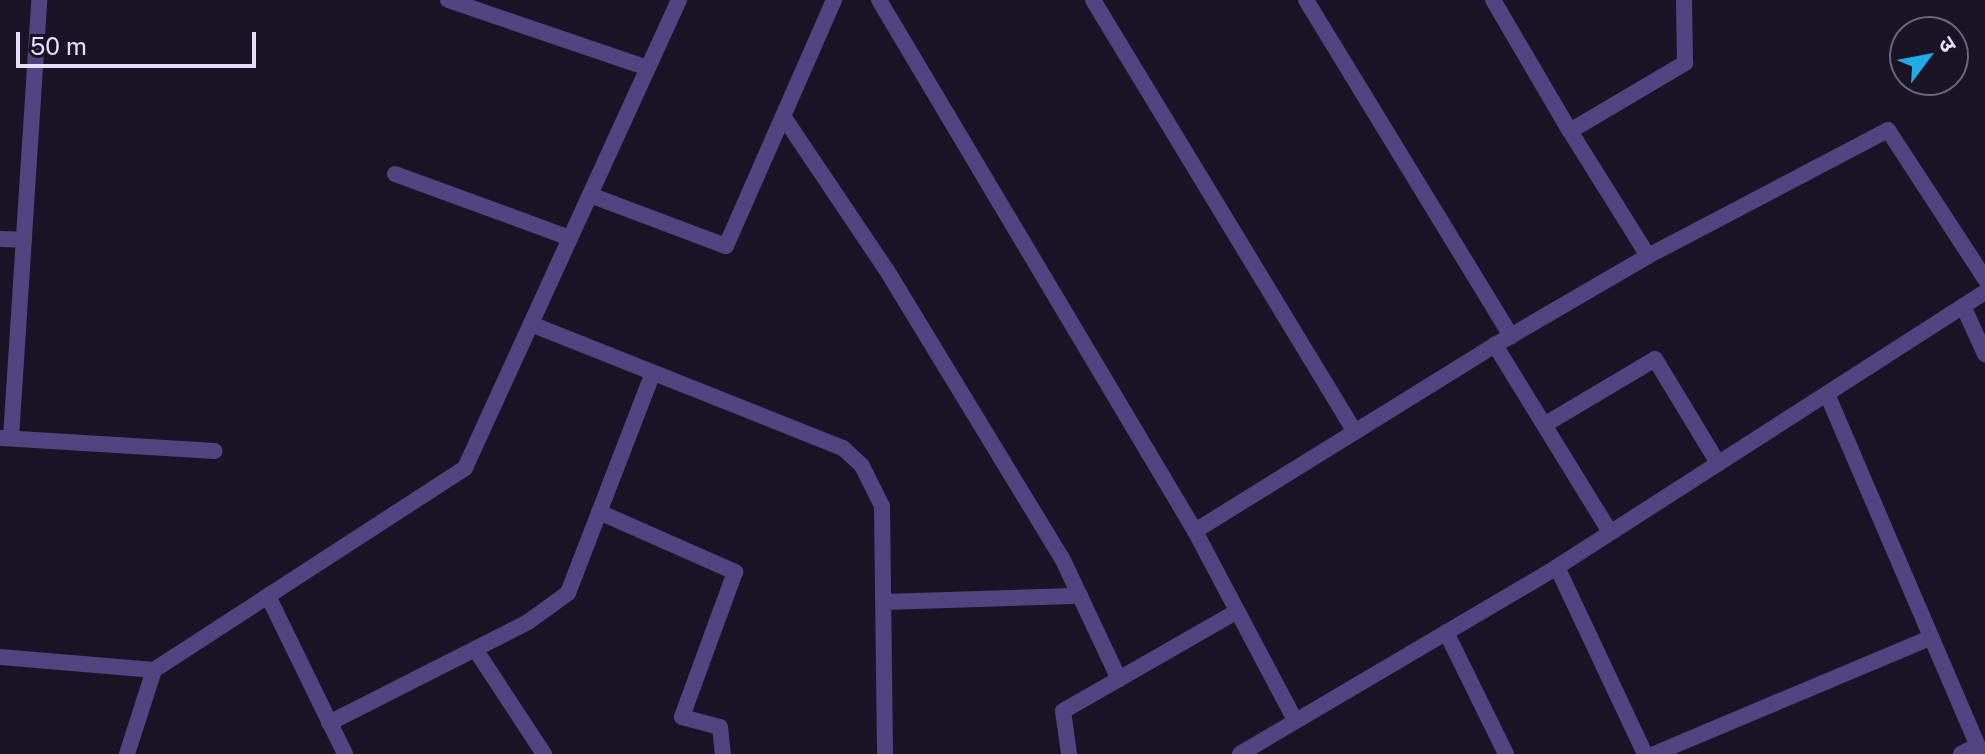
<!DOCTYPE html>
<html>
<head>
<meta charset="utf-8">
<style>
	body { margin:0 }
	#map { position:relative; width:1985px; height:754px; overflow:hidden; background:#1b1427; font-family:"Public Sans","Noto Sans Devanagari",sans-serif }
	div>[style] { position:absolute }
	.street>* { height:16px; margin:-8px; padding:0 8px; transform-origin:8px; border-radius:8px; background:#524481 }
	span { translate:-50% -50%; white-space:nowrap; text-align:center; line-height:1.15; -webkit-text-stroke:8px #1b1427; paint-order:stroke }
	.north { position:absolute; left:1889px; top:16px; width:80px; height:80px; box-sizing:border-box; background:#1b1427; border:2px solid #6d657c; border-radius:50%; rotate:58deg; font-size:22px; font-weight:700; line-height:32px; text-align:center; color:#e7defb }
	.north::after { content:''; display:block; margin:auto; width:28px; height:36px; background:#21abe4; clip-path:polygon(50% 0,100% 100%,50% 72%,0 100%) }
	.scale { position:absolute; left:16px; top:32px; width:240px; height:36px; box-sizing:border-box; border:4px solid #e7defb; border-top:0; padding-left:10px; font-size:24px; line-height:28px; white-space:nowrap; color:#e7defb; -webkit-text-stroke:6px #1b1427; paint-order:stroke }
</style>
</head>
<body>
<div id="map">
	<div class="street">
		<i style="left:448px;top:0;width:211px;rotate:18.8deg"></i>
		<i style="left:879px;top:0;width:618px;rotate:59.24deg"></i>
		<i style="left:1093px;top:0;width:505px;rotate:58.76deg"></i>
		<i style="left:1306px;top:0;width:394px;rotate:58.6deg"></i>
		<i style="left:1493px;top:0;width:152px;rotate:59.6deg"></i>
		<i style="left:1570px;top:131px;width:134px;rotate:-30.6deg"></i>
		<i style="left:1685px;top:63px;width:63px;rotate:-90.9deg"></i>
		<i style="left:783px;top:116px;width:184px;rotate:56.1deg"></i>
		<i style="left:886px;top:269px;width:338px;rotate:58.7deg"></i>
		<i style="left:1062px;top:558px;width:134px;rotate:64.8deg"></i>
		<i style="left:1570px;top:131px;width:147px;rotate:58deg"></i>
		<i style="left:1648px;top:256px;width:271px;rotate:-27.7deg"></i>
		<i style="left:1888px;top:130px;width:178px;rotate:56.9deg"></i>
		<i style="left:395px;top:174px;width:186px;rotate:20.1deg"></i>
		<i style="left:590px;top:195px;width:145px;rotate:20.6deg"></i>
		<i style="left:726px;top:246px;width:269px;rotate:-66.3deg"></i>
		<i style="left:0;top:239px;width:24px;rotate:2deg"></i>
		<i style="left:1963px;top:306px;width:53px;rotate:65.4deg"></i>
		<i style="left:531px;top:324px;width:336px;rotate:21.7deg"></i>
		<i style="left:843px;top:448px;width:26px;rotate:43deg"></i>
		<i style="left:862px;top:466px;width:45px;rotate:63.4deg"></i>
		<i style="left:882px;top:506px;width:248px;rotate:89.3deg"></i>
		<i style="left:1827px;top:394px;width:392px;rotate:66.8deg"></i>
		<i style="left:1544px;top:425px;width:129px;rotate:-30.7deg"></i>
		<i style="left:1655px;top:359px;width:122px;rotate:58.8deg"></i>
		<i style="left:2px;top:438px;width:213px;rotate:3.5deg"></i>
		<i style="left:11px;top:438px;width:439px;rotate:-86.3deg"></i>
		<i style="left:599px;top:512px;width:149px;rotate:23.8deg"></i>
		<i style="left:735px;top:572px;width:154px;rotate:110.1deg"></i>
		<i style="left:682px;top:717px;width:39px;rotate:15deg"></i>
		<i style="left:720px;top:727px;width:27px;rotate:84deg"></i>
		<i style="left:1610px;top:532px;width:220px;rotate:-121.6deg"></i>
		<i style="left:1495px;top:345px;width:177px;rotate:-30.2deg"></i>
		<i style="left:1557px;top:567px;width:207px;rotate:64.8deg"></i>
		<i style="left:268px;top:596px;width:176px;rotate:64deg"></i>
		<i style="left:884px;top:602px;width:196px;rotate:-1.8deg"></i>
		<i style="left:1446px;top:632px;width:136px;rotate:63.8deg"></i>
		<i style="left:475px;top:649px;width:126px;rotate:56.7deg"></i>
		<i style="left:0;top:657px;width:155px;rotate:4.8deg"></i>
		<i style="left:1295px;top:720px;width:214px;rotate:-117.9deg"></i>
		<i style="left:1195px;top:531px;width:353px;rotate:-31.8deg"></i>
		<i style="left:329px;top:723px;width:223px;rotate:-26.9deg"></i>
		<i style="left:528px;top:622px;width:49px;rotate:-35.9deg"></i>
		<i style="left:568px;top:593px;width:234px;rotate:-68.9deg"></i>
		<i style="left:127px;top:754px;width:88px;rotate:-72.2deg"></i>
		<i style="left:154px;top:670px;width:371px;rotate:-33deg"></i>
		<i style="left:465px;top:468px;width:515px;rotate:-65.43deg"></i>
		<i style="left:1069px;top:754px;width:43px;rotate:-97.9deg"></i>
		<i style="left:1063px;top:711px;width:199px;rotate:-29.8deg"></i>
		<i style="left:1240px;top:754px;width:368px;rotate:-30.5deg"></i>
		<i style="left:1557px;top:567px;width:509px;rotate:-32.72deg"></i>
		<i style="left:1654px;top:754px;width:297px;rotate:-22.8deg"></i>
		<i style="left:1961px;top:754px;width:18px;rotate:-27deg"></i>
	</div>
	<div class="north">उ</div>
	<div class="scale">50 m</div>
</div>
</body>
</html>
